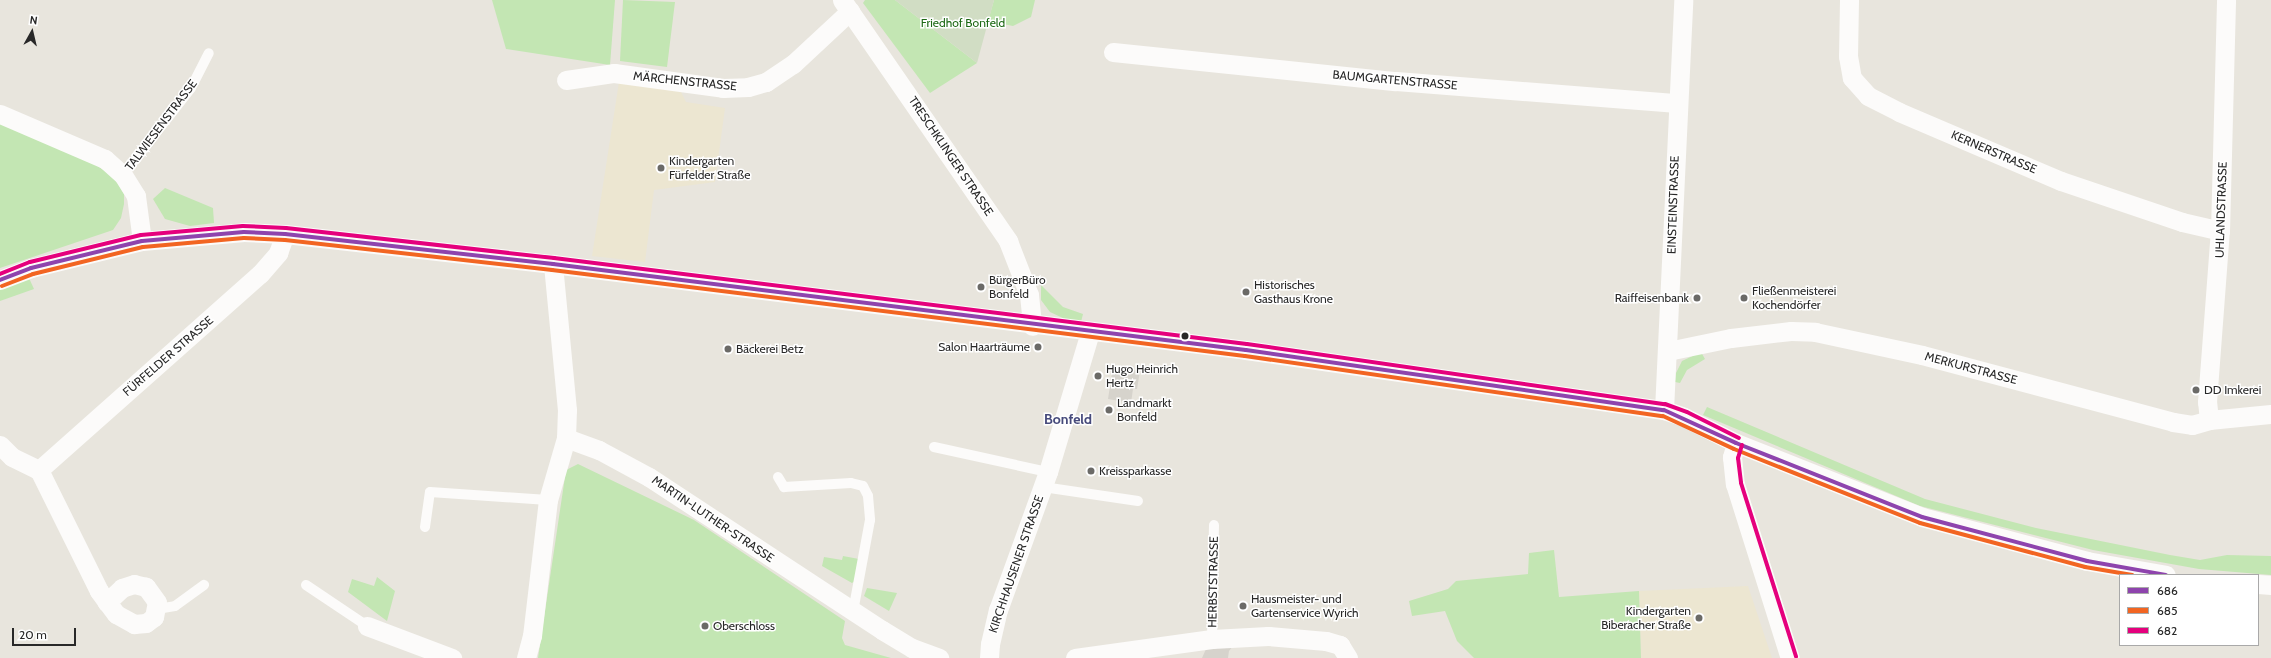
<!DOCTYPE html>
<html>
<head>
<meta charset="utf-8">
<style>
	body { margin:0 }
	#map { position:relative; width:2271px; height:658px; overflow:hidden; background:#e8e5dd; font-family:Cabin,sans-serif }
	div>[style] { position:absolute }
	.education>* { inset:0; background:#ece6d1 }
	.green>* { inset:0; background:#c3e6b3 }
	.cemetery>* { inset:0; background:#d1ddc4 }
	.plaza>* { inset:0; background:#d6d3cc }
	.lane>* { height:10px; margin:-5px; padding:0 5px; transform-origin:5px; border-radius:5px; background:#fcfbfa }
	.street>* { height:19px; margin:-9.5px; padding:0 9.5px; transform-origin:9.5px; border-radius:9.5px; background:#fcfbfa }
	.bus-1>* { height:4px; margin:-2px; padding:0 2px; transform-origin:2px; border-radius:2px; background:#8e44ad }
	.bus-2>* { height:4px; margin:-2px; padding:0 2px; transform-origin:2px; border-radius:2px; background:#f26522 }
	.bus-3>* { height:4px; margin:-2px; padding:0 2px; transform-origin:2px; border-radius:2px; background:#e5007d }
	.dots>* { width:11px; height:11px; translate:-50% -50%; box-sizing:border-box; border:2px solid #fff; border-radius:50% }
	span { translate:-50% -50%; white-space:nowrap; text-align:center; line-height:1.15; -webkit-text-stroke:3px #fff; paint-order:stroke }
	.park-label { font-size:12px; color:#1d6915 }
	.street-label { font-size:12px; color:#282828 }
	.poi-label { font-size:12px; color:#282828 }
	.left { translate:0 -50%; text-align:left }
	.right { translate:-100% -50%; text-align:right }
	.quarter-label { font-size:14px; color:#464a7b; font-weight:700 }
	.legend { position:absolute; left:2119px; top:574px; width:140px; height:72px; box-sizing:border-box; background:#fff; border:1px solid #a9a9a9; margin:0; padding:5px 7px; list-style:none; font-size:12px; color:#282828 }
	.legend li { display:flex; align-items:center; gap:8px; height:20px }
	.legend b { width:20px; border:1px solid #a9a9a9 }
	.north { position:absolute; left:12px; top:12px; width:40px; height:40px; -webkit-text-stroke:3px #fff; paint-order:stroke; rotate:8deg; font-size:11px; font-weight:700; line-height:16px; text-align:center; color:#282828 }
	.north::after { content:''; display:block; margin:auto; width:14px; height:18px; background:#282828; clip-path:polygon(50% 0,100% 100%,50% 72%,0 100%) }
	.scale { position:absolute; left:12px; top:628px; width:64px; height:18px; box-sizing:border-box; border:2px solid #282828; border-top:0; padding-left:5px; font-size:12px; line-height:14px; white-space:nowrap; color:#282828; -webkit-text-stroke:3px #fff; paint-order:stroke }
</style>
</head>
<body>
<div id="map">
	<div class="education">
		<i style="clip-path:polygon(619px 82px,680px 90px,686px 102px,725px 108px,715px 182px,654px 190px,645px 262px,592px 256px)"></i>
		<i style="clip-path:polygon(1748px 586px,1772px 658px,1641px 658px,1639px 591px)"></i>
	</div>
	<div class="green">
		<i style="clip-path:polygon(492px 0,615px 0,610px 65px,506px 49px)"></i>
		<i style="clip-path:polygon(623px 0,675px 2px,667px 67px,620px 61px)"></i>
		<i style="clip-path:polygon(865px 0,895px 0,977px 63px,930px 93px,863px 3px)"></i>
		<i style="clip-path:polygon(994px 0,1035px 0,1031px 17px,1013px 26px,988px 21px)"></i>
		<i style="clip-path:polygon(0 124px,87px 159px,114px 177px,124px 194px,124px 204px,121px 218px,113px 230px,0 268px)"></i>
		<i style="clip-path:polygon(165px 188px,213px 208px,214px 223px,190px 226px,165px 219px,153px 199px)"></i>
		<i style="clip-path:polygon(29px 278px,34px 289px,0 301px,0 289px)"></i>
		<i style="clip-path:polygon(1041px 285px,1063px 307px,1083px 314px,1081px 322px,1065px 319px,1050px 312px,1041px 300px)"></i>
		<i style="clip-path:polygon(1701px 352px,1705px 359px,1687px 370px,1680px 383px,1675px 382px,1676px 373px,1682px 361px)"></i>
		<i style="clip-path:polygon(1707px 407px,1925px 499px,2036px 528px,2170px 555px,2200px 560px,2227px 555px,2271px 556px,2271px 575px,2199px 569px,2093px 550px,1920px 506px,1703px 415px)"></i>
		<i style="clip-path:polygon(578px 464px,694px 520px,845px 621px,842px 638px,845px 645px,891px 658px,538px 658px,566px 470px)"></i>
		<i style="clip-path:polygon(1554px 550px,1559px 597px,1639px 591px,1641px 658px,1474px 658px,1457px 641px,1445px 611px,1412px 616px,1409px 601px,1448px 589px,1456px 581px,1528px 574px,1529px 553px)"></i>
		<i style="clip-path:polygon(843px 556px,859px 559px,855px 581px,852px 583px,822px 566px,824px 557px,842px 560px)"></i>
		<i style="clip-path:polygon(377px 577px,395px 591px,387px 621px,348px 592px,352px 579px,374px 586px)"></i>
		<i style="clip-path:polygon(867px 588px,897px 593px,889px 611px,864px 596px)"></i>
	</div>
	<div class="cemetery">
		<i style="clip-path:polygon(895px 0,994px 0,977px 63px)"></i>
	</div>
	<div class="plaza">
		<i style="clip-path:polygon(1113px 367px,1140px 371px,1137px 389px,1133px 389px,1131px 403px,1108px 399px)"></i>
		<i style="clip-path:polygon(1233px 646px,1229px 651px,1228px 658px,1202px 658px,1206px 649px)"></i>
	</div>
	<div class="lane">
		<i style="left:123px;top:175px;width:110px;rotate:-52deg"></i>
		<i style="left:191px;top:88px;width:39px;rotate:-63deg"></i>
		<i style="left:934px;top:447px;width:117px;rotate:12.4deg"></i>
		<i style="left:778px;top:477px;width:12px;rotate:59deg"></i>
		<i style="left:784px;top:487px;width:67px;rotate:-3.4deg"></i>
		<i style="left:851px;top:483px;width:12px;rotate:14deg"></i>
		<i style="left:863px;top:486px;width:11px;rotate:63deg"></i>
		<i style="left:868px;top:496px;width:24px;rotate:85deg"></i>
		<i style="left:870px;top:520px;width:94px;rotate:100.5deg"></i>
		<i style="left:1043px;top:487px;width:96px;rotate:8.4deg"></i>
		<i style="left:425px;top:527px;width:35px;rotate:-82deg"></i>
		<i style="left:430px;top:492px;width:118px;rotate:3.9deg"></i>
		<i style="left:306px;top:585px;width:73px;rotate:33.9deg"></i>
		<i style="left:157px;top:609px;width:18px;rotate:-9deg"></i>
		<i style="left:175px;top:606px;width:36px;rotate:-36deg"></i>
		<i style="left:1212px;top:639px;width:114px;rotate:-89deg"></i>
	</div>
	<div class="street">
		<i style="left:842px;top:0;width:293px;rotate:55.4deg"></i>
		<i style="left:1008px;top:241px;width:58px;rotate:68.7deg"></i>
		<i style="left:1029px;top:295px;width:31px;rotate:84deg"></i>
		<i style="left:1849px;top:0;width:56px;rotate:91deg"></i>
		<i style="left:1848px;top:56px;width:22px;rotate:80deg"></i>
		<i style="left:1852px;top:78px;width:24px;rotate:48deg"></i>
		<i style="left:1868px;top:96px;width:35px;rotate:27deg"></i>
		<i style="left:1899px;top:112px;width:176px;rotate:23.1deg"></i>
		<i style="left:2061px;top:181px;width:128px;rotate:18.7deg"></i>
		<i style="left:2182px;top:222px;width:39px;rotate:13deg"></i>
		<i style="left:1113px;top:52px;width:284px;rotate:5.9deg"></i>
		<i style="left:1396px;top:81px;width:282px;rotate:4.5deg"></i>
		<i style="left:566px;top:80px;width:49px;rotate:-8.3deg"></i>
		<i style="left:614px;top:73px;width:110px;rotate:7.8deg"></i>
		<i style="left:723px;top:88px;width:25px;rotate:-2deg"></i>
		<i style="left:748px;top:87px;width:19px;rotate:-16deg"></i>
		<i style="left:766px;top:82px;width:32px;rotate:-34deg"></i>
		<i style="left:793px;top:64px;width:78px;rotate:-42.9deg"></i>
		<i style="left:0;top:114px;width:114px;rotate:23.2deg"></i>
		<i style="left:105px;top:159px;width:24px;rotate:42deg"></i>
		<i style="left:123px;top:175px;width:25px;rotate:58deg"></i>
		<i style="left:136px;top:196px;width:45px;rotate:82.4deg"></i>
		<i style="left:0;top:280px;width:33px;rotate:-21deg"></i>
		<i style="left:31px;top:268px;width:114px;rotate:-13.7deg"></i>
		<i style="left:142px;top:241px;width:102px;rotate:-5deg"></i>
		<i style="left:244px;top:232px;width:41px;rotate:2.8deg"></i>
		<i style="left:285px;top:234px;width:270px;rotate:6.4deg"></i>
		<i style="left:553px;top:264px;width:698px;rotate:7.07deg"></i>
		<i style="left:1246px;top:350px;width:422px;rotate:8.2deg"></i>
		<i style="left:1664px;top:410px;width:21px;rotate:19deg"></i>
		<i style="left:1684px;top:417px;width:58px;rotate:26.6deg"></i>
		<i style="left:1736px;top:443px;width:200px;rotate:21.7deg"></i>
		<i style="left:1922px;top:517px;width:171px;rotate:14.9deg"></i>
		<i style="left:2087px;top:561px;width:80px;rotate:10deg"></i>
		<i style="left:1668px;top:351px;width:64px;rotate:-11.7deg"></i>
		<i style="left:1731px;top:338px;width:60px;rotate:-6.7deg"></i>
		<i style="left:1791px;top:331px;width:24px;rotate:2deg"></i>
		<i style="left:1815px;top:332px;width:109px;rotate:12.1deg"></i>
		<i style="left:1922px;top:355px;width:260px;rotate:14.9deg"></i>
		<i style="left:2173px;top:422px;width:19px;rotate:9deg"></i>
		<i style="left:2192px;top:425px;width:18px;rotate:-16deg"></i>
		<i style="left:2209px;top:420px;width:62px;rotate:-5.5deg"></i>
		<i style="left:1664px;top:410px;width:410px;rotate:-87.3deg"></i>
		<i style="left:2209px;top:420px;width:18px;rotate:-96deg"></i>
		<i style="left:2207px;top:402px;width:171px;rotate:-85.7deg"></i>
		<i style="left:2220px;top:231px;width:231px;rotate:-88.5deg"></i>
		<i style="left:566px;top:438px;width:35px;rotate:20deg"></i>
		<i style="left:599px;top:450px;width:57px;rotate:28.4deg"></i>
		<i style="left:649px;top:477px;width:279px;rotate:33.3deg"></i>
		<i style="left:882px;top:630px;width:35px;rotate:31deg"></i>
		<i style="left:912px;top:648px;width:29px;rotate:20deg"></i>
		<i style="left:1736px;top:443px;width:15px;rotate:106deg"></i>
		<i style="left:1732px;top:457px;width:27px;rotate:84deg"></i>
		<i style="left:1735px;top:484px;width:182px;rotate:72.5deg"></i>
		<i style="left:0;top:445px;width:17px;rotate:45deg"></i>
		<i style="left:12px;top:457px;width:30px;rotate:26deg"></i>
		<i style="left:39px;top:470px;width:295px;rotate:-41.6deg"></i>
		<i style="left:260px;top:274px;width:28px;rotate:-49deg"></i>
		<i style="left:278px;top:253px;width:20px;rotate:-70deg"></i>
		<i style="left:39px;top:470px;width:135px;rotate:63.6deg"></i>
		<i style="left:99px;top:591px;width:14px;rotate:54deg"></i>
		<i style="left:107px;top:602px;width:15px;rotate:53deg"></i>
		<i style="left:116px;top:614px;width:21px;rotate:29deg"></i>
		<i style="left:134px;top:624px;width:12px;rotate:-5deg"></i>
		<i style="left:146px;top:623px;width:10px;rotate:-37deg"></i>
		<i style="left:154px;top:617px;width:15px;rotate:-79deg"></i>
		<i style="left:157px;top:602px;width:19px;rotate:-126deg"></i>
		<i style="left:146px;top:587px;width:12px;rotate:-166deg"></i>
		<i style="left:134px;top:584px;width:13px;rotate:162deg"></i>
		<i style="left:122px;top:588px;width:21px;rotate:137deg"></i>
		<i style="left:2258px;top:584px;width:13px;rotate:4deg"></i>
		<i style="left:367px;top:626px;width:91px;rotate:20.6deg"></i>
		<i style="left:526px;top:658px;width:23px;rotate:-75deg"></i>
		<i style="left:532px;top:636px;width:137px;rotate:-83.3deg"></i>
		<i style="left:548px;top:500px;width:65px;rotate:-73.8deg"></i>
		<i style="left:566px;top:438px;width:28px;rotate:-88deg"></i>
		<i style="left:567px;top:410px;width:147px;rotate:-95.5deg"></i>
		<i style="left:989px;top:658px;width:14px;rotate:-86deg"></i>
		<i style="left:990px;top:644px;width:35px;rotate:-77deg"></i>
		<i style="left:998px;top:610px;width:147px;rotate:-70.1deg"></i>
		<i style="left:1048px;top:472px;width:146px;rotate:-73.3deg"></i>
		<i style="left:1075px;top:658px;width:138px;rotate:-7.9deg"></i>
		<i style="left:1212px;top:639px;width:56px;rotate:-3.1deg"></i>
		<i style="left:1268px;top:636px;width:58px;rotate:4.9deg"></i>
		<i style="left:1326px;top:641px;width:15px;rotate:16deg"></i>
		<i style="left:1340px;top:645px;width:15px;rotate:58deg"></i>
	</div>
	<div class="bus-1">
		<i style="left:0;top:280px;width:33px;rotate:-21deg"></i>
		<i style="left:31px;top:268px;width:114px;rotate:-13.7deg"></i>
		<i style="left:142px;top:241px;width:102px;rotate:-5deg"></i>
		<i style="left:244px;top:232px;width:41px;rotate:2.8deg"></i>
		<i style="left:285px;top:234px;width:270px;rotate:6.4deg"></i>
		<i style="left:553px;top:264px;width:698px;rotate:7.07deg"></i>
		<i style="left:1246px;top:350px;width:422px;rotate:8.2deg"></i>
		<i style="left:1664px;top:410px;width:79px;rotate:24.6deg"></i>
		<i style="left:1736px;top:443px;width:200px;rotate:21.7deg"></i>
		<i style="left:1922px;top:517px;width:171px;rotate:14.9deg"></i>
		<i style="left:2087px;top:561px;width:80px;rotate:10deg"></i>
	</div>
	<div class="bus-2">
		<i style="left:2px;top:286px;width:33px;rotate:-21deg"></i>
		<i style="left:33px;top:274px;width:113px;rotate:-13.8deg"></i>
		<i style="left:143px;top:247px;width:101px;rotate:-5.1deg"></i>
		<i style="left:244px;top:238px;width:41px;rotate:2.8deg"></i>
		<i style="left:285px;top:240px;width:269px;rotate:6.4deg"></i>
		<i style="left:552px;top:270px;width:698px;rotate:7.07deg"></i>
		<i style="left:1245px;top:356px;width:422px;rotate:8.2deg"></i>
		<i style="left:1663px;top:416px;width:78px;rotate:24.9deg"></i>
		<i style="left:1734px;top:449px;width:200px;rotate:21.7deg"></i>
		<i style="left:1920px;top:523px;width:171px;rotate:14.9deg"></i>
		<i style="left:2085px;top:567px;width:48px;rotate:9.7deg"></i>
	</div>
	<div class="bus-3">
		<i style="left:0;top:274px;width:32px;rotate:-22deg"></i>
		<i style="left:30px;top:262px;width:114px;rotate:-13.7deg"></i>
		<i style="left:141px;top:235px;width:102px;rotate:-5deg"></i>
		<i style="left:243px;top:226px;width:43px;rotate:2.7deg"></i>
		<i style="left:286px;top:228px;width:270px;rotate:6.4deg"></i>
		<i style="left:554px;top:258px;width:698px;rotate:7.07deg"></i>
		<i style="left:1247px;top:344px;width:422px;rotate:8.2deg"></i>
		<i style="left:1665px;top:404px;width:23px;rotate:20deg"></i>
		<i style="left:1687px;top:412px;width:58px;rotate:26.6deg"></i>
		<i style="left:1742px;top:445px;width:14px;rotate:107deg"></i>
		<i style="left:1738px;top:458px;width:25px;rotate:83deg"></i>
		<i style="left:1741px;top:483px;width:182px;rotate:72.4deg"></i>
	</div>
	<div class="dots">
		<i style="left:661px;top:168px;background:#6b6a67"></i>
		<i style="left:981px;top:287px;background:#6b6a67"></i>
		<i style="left:1246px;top:292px;background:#6b6a67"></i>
		<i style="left:1697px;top:298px;background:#6b6a67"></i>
		<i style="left:1744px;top:298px;background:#6b6a67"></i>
		<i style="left:1185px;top:336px;background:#282828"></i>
		<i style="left:1038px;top:347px;background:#6b6a67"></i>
		<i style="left:728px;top:349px;background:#6b6a67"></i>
		<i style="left:1098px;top:376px;background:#6b6a67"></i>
		<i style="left:2196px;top:390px;background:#6b6a67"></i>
		<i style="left:1109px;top:410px;background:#6b6a67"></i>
		<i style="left:1091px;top:471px;background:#6b6a67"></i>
		<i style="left:1243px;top:606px;background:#6b6a67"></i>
		<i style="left:1699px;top:618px;background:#6b6a67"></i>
		<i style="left:705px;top:626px;background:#6b6a67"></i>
	</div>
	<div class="park-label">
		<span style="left:963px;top:23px">Friedhof Bonfeld</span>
	</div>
	<div class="street-label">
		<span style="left:1395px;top:80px;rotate:5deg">BAUMGARTENSTRASSE</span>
		<span style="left:685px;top:81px;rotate:6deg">MÄRCHENSTRASSE</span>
		<span style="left:161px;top:125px;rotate:-53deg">TALWIESENSTRASSE</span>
		<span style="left:1994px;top:152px;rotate:23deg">KERNERSTRASSE</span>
		<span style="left:951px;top:156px;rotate:56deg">TRESCHKLINGER STRASSE</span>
		<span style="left:1673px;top:205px;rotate:-88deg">EINSTEINSTRASSE</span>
		<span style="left:2221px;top:210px;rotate:-88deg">UHLANDSTRASSE</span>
		<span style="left:168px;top:356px;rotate:-41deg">FÜRFELDER STRASSE</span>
		<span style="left:1971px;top:368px;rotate:15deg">MERKURSTRASSE</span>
		<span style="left:713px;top:519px;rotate:34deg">MARTIN-LUTHER-STRASSE</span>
		<span style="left:1016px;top:564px;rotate:-71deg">KIRCHHAUSENER STRASSE</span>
		<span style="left:1213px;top:582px;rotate:-89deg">HERBSTSTRASSE</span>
	</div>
	<div class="poi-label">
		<span class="left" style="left:669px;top:168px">Kindergarten<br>Fürfelder Straße</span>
		<span class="left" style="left:989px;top:287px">BürgerBüro<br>Bonfeld</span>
		<span class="left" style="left:1254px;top:292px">Historisches<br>Gasthaus Krone</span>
		<span class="left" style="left:1752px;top:298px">Fließenmeisterei<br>Kochendörfer</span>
		<span class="right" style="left:1689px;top:298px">Raiffeisenbank</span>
		<span class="right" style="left:1030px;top:347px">Salon Haarträume</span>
		<span class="left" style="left:736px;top:349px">Bäckerei Betz</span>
		<span class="left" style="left:1106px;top:376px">Hugo Heinrich<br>Hertz</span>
		<span class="left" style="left:2204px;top:390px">DD Imkerei</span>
		<span class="left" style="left:1117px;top:410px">Landmarkt<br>Bonfeld</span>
		<span class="left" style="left:1099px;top:471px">Kreissparkasse</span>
		<span class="left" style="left:1251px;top:606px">Hausmeister- und<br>Gartenservice Wyrich</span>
		<span class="right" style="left:1691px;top:618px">Kindergarten<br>Biberacher Straße</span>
		<span class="left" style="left:713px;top:626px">Oberschloss</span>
	</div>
	<div class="quarter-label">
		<span style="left:1068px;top:419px">Bonfeld</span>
	</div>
	<ul class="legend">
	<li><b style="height:5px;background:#8e44ad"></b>686</li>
	<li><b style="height:5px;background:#f26522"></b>685</li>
	<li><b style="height:5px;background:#e5007d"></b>682</li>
	</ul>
	<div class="north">N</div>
	<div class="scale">20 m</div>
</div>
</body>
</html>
